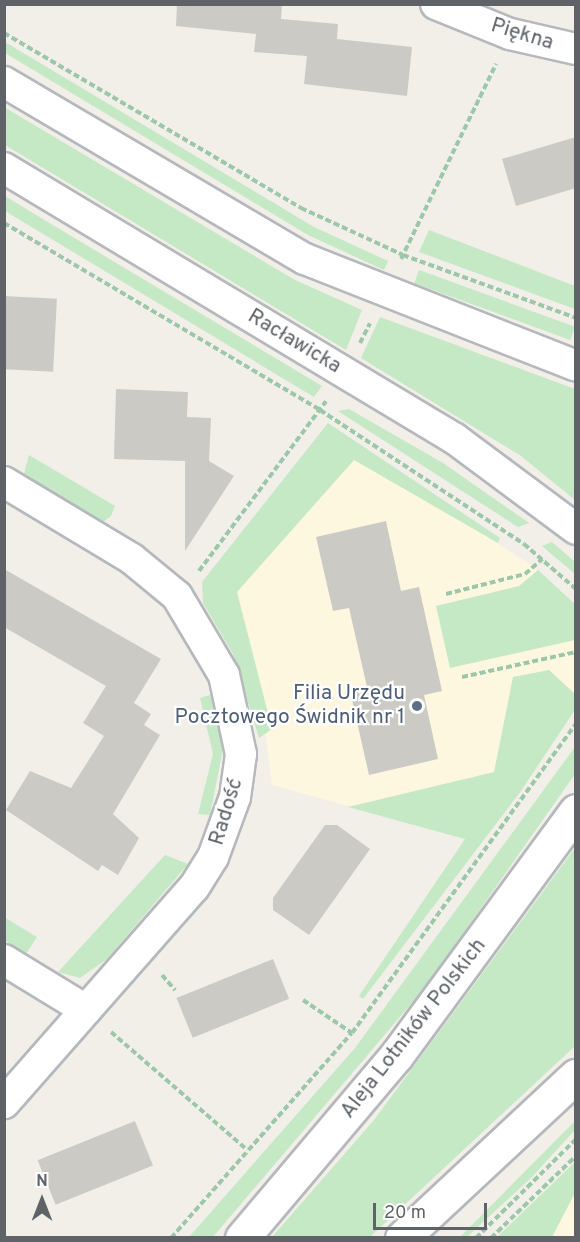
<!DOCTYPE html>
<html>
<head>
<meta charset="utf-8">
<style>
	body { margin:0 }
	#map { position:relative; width:580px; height:1242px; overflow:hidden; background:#f1efe8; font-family:Overpass,sans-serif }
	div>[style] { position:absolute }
	.commercial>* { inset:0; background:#fef7e0 }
	.green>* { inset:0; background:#c5e8c5; transform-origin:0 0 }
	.building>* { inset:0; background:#cccac5; transform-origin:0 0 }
	.path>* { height:4px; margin-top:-2px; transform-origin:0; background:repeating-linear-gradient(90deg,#9cc7a9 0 6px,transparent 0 9px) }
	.roads { filter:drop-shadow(2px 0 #b5b8bc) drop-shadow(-2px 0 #b5b8bc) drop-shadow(0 2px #b5b8bc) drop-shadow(0 -2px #b5b8bc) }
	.minor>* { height:30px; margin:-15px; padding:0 15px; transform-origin:15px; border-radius:15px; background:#fff }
	.tertiary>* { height:33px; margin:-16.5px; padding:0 16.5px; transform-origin:16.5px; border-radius:16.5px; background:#fff }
	.dots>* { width:16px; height:16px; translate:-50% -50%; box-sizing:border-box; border:3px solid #fff; border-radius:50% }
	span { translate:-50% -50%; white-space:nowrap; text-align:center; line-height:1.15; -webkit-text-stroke:4.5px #fff; paint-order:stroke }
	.street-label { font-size:21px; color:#5f6368 }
	.service-label { font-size:21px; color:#4e5e75 }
	.right { translate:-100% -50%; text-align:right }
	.frame { position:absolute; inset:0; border:6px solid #5f6368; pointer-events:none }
	.north { position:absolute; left:12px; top:1170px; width:60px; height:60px; -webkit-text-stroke:4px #fff; paint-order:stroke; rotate:0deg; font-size:16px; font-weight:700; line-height:24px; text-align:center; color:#5f6368 }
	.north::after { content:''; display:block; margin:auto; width:21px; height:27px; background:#5f6368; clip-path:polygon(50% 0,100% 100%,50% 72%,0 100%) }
	.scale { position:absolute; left:373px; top:1203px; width:114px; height:27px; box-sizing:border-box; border:3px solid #5f6368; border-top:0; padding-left:8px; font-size:18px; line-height:21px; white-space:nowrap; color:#5f6368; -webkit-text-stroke:4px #fff; paint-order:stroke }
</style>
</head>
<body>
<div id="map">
	<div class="commercial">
		<i style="clip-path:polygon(341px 443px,534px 567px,575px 604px,575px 710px,521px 791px,465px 838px,272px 785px,266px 737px,230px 579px)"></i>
		<i style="clip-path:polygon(575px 1193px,575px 1237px,552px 1238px,560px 1219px)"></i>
	</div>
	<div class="green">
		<i style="clip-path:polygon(5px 42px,314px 227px,388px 261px,384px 270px,308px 235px,5px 53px)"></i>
		<i style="clip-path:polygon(4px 107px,295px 280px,362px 310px,346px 350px,5px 145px)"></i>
		<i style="clip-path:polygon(5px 196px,41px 218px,322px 386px,314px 397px,5px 211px)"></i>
		<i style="clip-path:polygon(429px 230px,575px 286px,575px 309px,419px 252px)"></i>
		<i style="left:419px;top:270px;width:166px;height:14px;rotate:20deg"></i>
		<i style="clip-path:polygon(380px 317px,575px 389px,575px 500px,521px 456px,361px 358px)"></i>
		<i style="clip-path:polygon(349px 409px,443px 463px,529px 523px,518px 527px,338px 411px)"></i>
		<i style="clip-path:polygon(328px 423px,500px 538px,498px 543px,354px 460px,237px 592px,272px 729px,259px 738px,233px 654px,203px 603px,202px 582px)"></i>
		<i style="clip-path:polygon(29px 455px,115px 506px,111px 516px,103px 522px,24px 474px)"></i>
		<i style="clip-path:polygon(552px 542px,575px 562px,575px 574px,542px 546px)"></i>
		<i style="clip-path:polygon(538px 570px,575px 604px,575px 640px,450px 668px,436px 606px,519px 586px)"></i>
		<i style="clip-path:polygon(549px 670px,575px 694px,575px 710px,521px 791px,363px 999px,359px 996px,465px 839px,348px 807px,494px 772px,513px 677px)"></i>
		<i style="clip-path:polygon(213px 694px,223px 749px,210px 815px,198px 814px,213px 754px,200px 698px)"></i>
		<i style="clip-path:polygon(575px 747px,575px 774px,427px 985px,213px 1237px,189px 1237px,355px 1048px)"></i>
		<i style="clip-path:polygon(575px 848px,575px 1046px,370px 1237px,272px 1237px,374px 1120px)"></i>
		<i style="clip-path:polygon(165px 855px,188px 864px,107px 959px,80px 978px,58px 972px)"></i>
		<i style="clip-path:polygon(4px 917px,37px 937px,26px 954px,5px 941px)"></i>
		<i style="clip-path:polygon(575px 1121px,575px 1130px,531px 1178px,467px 1237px,460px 1237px)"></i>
		<i style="clip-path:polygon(575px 1162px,575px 1193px,552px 1237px,497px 1237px)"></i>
	</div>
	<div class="building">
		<i style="clip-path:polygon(177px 4px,282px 4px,281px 19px,338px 24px,337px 39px,412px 47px,407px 96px,304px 84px,307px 56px,254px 52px,256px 34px,176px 26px)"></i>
		<i style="clip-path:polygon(576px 137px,576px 188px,516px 206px,502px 159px)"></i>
		<i style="left:4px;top:296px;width:53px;height:73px;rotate:3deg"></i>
		<i style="clip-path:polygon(116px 389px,188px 392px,187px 417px,211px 418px,209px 461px,234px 476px,185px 551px,185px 461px,114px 459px)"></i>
		<i style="clip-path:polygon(386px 521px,401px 591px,419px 587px,442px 691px,424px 695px,438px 759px,369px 775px,350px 691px,367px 687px,349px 608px,333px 611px,316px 537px)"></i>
		<i style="clip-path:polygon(4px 569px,161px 659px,134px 703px,151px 714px,144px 725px,160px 735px,113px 814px,139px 838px,118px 875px,102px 865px,98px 871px,6px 810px,30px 771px,71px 788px,104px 736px,83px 723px,106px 686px,4px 627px)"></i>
		<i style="clip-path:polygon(325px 825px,337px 825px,370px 849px,309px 935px,273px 910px,273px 898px)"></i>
		<i style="left:273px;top:959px;width:43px;height:104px;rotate:68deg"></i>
		<i style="left:135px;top:1121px;width:48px;height:105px;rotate:68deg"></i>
	</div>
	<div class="path">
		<i style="left:4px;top:33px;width:345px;rotate:30.5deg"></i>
		<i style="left:301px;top:208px;width:112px;rotate:24.7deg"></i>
		<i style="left:403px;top:255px;width:184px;rotate:20deg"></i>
		<i style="left:4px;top:223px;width:367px;rotate:30.6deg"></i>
		<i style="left:320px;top:410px;width:244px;rotate:33.3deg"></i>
		<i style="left:524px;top:544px;width:69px;rotate:40.9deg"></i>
		<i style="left:401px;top:259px;width:217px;rotate:-64deg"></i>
		<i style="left:360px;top:343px;width:22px;rotate:-63deg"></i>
		<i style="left:199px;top:571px;width:212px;rotate:-53.2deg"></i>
		<i style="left:446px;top:594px;width:81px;rotate:-14.2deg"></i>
		<i style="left:525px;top:574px;width:23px;rotate:-41deg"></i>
		<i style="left:462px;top:677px;width:117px;rotate:-12.4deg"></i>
		<i style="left:162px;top:975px;width:20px;rotate:49deg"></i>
		<i style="left:303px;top:1000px;width:59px;rotate:34deg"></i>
		<i style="left:111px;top:1032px;width:180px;rotate:40.9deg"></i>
		<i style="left:171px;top:1238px;width:273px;rotate:-48.6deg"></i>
		<i style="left:352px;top:1033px;width:382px;rotate:-54.1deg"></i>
		<i style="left:476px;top:1238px;width:141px;rotate:-44.7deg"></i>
		<i style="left:491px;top:1238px;width:118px;rotate:-44deg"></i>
	</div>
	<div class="roads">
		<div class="minor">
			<i style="left:436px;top:4px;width:80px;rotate:22.1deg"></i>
			<i style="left:510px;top:34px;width:68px;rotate:12.8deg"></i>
			<i style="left:4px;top:82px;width:349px;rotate:30.5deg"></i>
			<i style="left:305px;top:259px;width:291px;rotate:21.5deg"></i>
			<i style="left:4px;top:168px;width:526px;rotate:31deg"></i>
			<i style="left:455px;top:439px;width:151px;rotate:36.6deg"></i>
			<i style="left:4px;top:482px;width:149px;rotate:31deg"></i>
			<i style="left:132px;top:559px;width:58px;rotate:39.4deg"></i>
			<i style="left:177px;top:596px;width:92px;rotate:59.3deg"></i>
			<i style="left:224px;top:675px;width:81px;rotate:77.9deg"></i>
			<i style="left:241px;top:754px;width:43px;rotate:97.9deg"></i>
			<i style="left:235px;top:797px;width:64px;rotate:110.1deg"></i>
			<i style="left:213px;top:857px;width:36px;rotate:122deg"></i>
			<i style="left:194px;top:887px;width:288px;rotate:131.3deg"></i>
			<i style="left:4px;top:960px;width:96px;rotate:31.4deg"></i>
		</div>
		<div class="tertiary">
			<i style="left:242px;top:1238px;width:238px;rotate:-49.8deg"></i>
			<i style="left:396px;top:1056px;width:304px;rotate:-53.7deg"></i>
			<i style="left:402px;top:1238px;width:238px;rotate:-43deg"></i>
		</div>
	</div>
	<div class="dots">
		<i style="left:417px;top:706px;background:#5c6f8a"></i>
	</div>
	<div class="street-label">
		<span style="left:522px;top:35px;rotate:17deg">Piękna</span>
		<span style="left:294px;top:342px;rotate:31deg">Racławicka</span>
		<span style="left:227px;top:812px;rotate:-73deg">Radość</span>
		<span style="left:414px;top:1029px;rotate:-52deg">Aleja Lotników Polskich</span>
	</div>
	<div class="service-label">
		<span class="right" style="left:405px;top:706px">Filia Urzędu<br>Pocztowego Świdnik nr 1</span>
	</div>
	<div class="frame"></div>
	<div class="north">N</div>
	<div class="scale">20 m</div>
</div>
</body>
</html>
